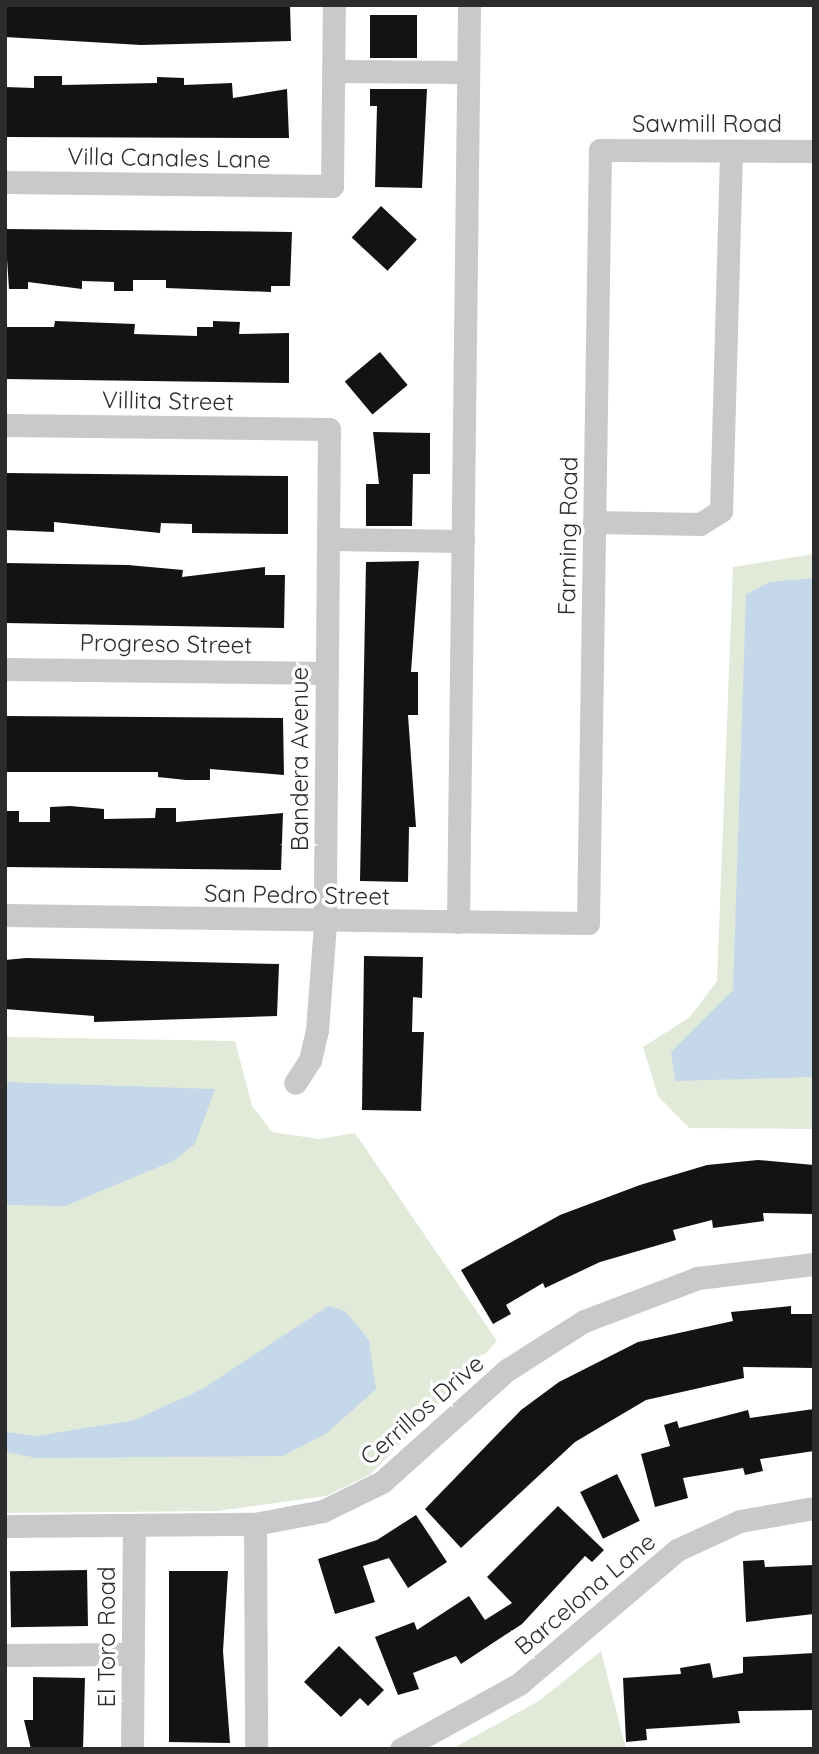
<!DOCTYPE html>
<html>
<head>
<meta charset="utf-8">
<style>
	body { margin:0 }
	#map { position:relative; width:819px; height:1754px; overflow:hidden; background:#fff; font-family:Quicksand,sans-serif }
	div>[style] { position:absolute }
	.green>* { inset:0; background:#e1ead9 }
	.water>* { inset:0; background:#c5d8ea }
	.building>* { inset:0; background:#131313; transform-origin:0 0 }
	.minor>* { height:23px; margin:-11.5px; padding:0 11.5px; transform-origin:11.5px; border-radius:11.5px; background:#c9c9c9 }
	span { translate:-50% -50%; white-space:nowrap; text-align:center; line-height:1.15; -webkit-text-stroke:7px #fff; paint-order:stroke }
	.street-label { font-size:24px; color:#2c2c2c }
	.frame { position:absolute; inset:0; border:7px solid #2c2c2c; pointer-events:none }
</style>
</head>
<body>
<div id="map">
	<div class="green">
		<i style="clip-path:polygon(814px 554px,814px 1129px,689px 1128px,658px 1096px,643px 1047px,690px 1017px,717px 981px,733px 567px)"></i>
		<i style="clip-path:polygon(5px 1037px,235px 1041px,252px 1106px,272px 1132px,319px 1139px,355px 1133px,497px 1341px,371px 1474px,326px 1496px,217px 1511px,5px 1513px)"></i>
		<i style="clip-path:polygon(601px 1651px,626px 1749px,452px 1749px,539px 1701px)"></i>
	</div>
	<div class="water">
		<i style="clip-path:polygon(814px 578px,814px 1077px,675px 1081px,671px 1052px,733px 990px,746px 594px,770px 582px)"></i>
		<i style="clip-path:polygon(5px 1082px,215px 1089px,195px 1144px,173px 1161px,65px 1206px,5px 1205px)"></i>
		<i style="clip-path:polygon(328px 1306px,345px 1311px,369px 1340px,376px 1389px,327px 1433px,283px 1456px,37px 1458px,5px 1452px,5px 1432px,36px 1436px,135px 1420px,204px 1388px)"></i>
	</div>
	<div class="building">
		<i style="clip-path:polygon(5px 5px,290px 5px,291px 41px,141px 45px,5px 37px)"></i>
		<i style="left:417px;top:15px;width:43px;height:47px;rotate:90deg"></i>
		<i style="clip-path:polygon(34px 76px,62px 76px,62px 85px,157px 83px,157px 77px,184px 78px,184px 85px,232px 83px,233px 98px,287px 89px,289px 138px,5px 137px,5px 87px,34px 88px)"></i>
		<i style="clip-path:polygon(370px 89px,427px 89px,422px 188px,375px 187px,377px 106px,370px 106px)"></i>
		<i style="left:381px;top:206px;width:49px;height:43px;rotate:43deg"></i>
		<i style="clip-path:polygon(5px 229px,292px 232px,290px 286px,271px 286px,271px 292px,166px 288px,166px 280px,133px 280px,133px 291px,114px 291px,114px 282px,82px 281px,82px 289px,28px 282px,28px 289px,9px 289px)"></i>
		<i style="clip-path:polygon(55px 321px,135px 324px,134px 334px,197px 336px,197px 327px,213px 327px,213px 321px,240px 322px,239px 334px,289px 333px,289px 383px,5px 379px,5px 327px,54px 327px)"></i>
		<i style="left:380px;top:352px;width:43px;height:46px;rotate:50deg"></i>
		<i style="clip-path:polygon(373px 432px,430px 433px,430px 474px,413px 474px,412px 526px,366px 526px,366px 484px,379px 484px)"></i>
		<i style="clip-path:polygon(5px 473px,288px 476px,288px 534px,192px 533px,192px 524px,161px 523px,160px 533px,54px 522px,54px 532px,5px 530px)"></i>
		<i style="clip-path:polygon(419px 561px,411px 672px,418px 672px,418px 715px,408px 715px,416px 827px,409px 827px,408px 882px,360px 881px,366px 562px)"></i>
		<i style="clip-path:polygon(5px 563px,128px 565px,183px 570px,182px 577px,265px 567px,265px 575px,285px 575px,284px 628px,5px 623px)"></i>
		<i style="clip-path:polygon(5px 716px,283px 718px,284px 775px,210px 769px,210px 780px,186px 780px,158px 777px,158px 772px,5px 772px)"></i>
		<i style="clip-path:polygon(70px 806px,104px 809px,104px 819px,155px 818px,156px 808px,176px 808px,176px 822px,283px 813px,281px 870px,5px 867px,5px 811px,19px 811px,19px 822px,50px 822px,50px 807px)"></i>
		<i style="clip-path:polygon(364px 956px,423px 957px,422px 998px,413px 997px,412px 1032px,424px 1032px,421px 1111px,362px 1110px)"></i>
		<i style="clip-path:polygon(26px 958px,279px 964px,277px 1016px,94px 1022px,94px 1016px,5px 1009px,5px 960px)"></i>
		<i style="clip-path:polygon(758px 1160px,814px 1165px,814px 1214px,763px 1213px,764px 1221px,713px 1228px,712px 1220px,673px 1230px,676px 1240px,600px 1262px,545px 1288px,543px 1283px,506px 1305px,511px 1314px,493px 1324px,461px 1270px,560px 1215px,640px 1185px,707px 1165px)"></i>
		<i style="clip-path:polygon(791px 1306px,791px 1314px,814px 1314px,814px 1368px,743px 1367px,744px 1378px,646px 1400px,575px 1442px,461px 1548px,425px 1509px,521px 1410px,559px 1382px,638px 1342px,733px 1321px,731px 1312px)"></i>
		<i style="clip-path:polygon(814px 1409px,814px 1451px,760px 1459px,763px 1471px,745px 1475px,743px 1468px,683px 1478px,688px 1498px,655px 1507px,641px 1454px,670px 1446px,664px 1425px,677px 1421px,679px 1428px,748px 1410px,750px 1418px)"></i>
		<i style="left:617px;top:1474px;width:52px;height:41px;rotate:64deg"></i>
		<i style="clip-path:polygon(558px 1506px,604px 1550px,592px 1562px,585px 1556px,522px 1624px,461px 1664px,456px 1656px,413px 1673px,419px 1689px,398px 1695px,375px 1637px,414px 1622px,417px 1630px,469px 1596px,485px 1620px,512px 1603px,487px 1577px)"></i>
		<i style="clip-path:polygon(416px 1515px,447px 1562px,408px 1588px,389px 1558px,363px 1566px,375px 1602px,335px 1614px,318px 1559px,377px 1540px)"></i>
		<i style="clip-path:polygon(764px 1560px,765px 1567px,814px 1565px,814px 1614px,746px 1622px,743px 1561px)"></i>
		<i style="left:87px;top:1570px;width:56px;height:77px;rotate:89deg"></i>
		<i style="clip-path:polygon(169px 1571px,228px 1571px,223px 1651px,230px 1743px,169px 1742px)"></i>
		<i style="clip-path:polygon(339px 1646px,384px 1690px,368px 1706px,360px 1698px,341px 1717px,304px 1682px)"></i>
		<i style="clip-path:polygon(814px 1653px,814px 1710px,738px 1711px,740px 1723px,646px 1729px,647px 1740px,626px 1742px,623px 1678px,681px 1674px,680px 1668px,710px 1663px,713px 1678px,743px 1673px,743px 1657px)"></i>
		<i style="clip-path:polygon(33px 1677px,85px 1678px,83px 1749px,31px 1749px,24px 1720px,33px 1720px)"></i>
	</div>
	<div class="minor">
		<i style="left:334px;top:71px;width:134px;rotate:0.4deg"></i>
		<i style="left:5px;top:182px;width:327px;rotate:0.7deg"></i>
		<i style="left:332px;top:186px;width:181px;rotate:-89.4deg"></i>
		<i style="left:5px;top:425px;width:324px;rotate:0.7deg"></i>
		<i style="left:329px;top:429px;width:495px;rotate:90.5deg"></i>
		<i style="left:325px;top:924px;width:106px;rotate:94.3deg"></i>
		<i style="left:317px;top:1030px;width:31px;rotate:103deg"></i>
		<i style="left:310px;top:1060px;width:27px;rotate:123deg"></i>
		<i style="left:594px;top:522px;width:106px;rotate:1.1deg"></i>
		<i style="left:700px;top:524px;width:25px;rotate:-32deg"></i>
		<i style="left:721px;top:511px;width:360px;rotate:-88.4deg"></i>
		<i style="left:328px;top:539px;width:135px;rotate:0.8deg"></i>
		<i style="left:5px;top:669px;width:321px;rotate:0.7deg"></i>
		<i style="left:5px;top:915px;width:583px;rotate:0.79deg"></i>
		<i style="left:588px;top:923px;width:773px;rotate:-89.11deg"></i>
		<i style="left:600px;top:150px;width:214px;rotate:0.3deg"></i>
		<i style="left:458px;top:922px;width:917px;rotate:-89.31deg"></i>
		<i style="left:255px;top:1524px;width:225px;rotate:89.7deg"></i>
		<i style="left:5px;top:1526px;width:250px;rotate:-0.5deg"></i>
		<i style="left:255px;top:1524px;width:69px;rotate:-10.8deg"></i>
		<i style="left:323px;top:1511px;width:66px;rotate:-26.2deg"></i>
		<i style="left:382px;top:1482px;width:168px;rotate:-41.9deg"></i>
		<i style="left:507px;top:1370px;width:91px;rotate:-32.5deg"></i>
		<i style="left:584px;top:1321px;width:122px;rotate:-20.7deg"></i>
		<i style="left:698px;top:1278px;width:117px;rotate:-6.9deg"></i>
		<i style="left:5px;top:1655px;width:128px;rotate:-0.4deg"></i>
		<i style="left:132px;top:1749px;width:224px;rotate:-89.5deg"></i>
		<i style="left:401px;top:1749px;width:135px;rotate:-28.8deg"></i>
		<i style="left:519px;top:1684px;width:207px;rotate:-40.3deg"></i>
		<i style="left:677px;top:1550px;width:69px;rotate:-24.7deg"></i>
		<i style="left:740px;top:1521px;width:75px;rotate:-10deg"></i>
	</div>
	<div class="street-label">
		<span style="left:707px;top:124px">Sawmill Road</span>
		<span style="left:169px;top:158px;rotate:1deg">Villa Canales Lane</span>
		<span style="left:168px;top:401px;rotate:1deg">Villita Street</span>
		<span style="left:568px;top:536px;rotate:-89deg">Farming Road</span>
		<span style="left:166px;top:644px;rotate:1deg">Progreso Street</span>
		<span style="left:300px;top:759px;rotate:-90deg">Bandera Avenue</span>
		<span style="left:297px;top:895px;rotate:1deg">San Pedro Street</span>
		<span style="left:422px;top:1410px;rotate:-41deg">Cerrillos Drive</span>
		<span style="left:585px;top:1594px;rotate:-40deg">Barcelona Lane</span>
		<span style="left:107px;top:1637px;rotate:-90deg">El Toro Road</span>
	</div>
	<div class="frame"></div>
</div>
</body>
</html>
